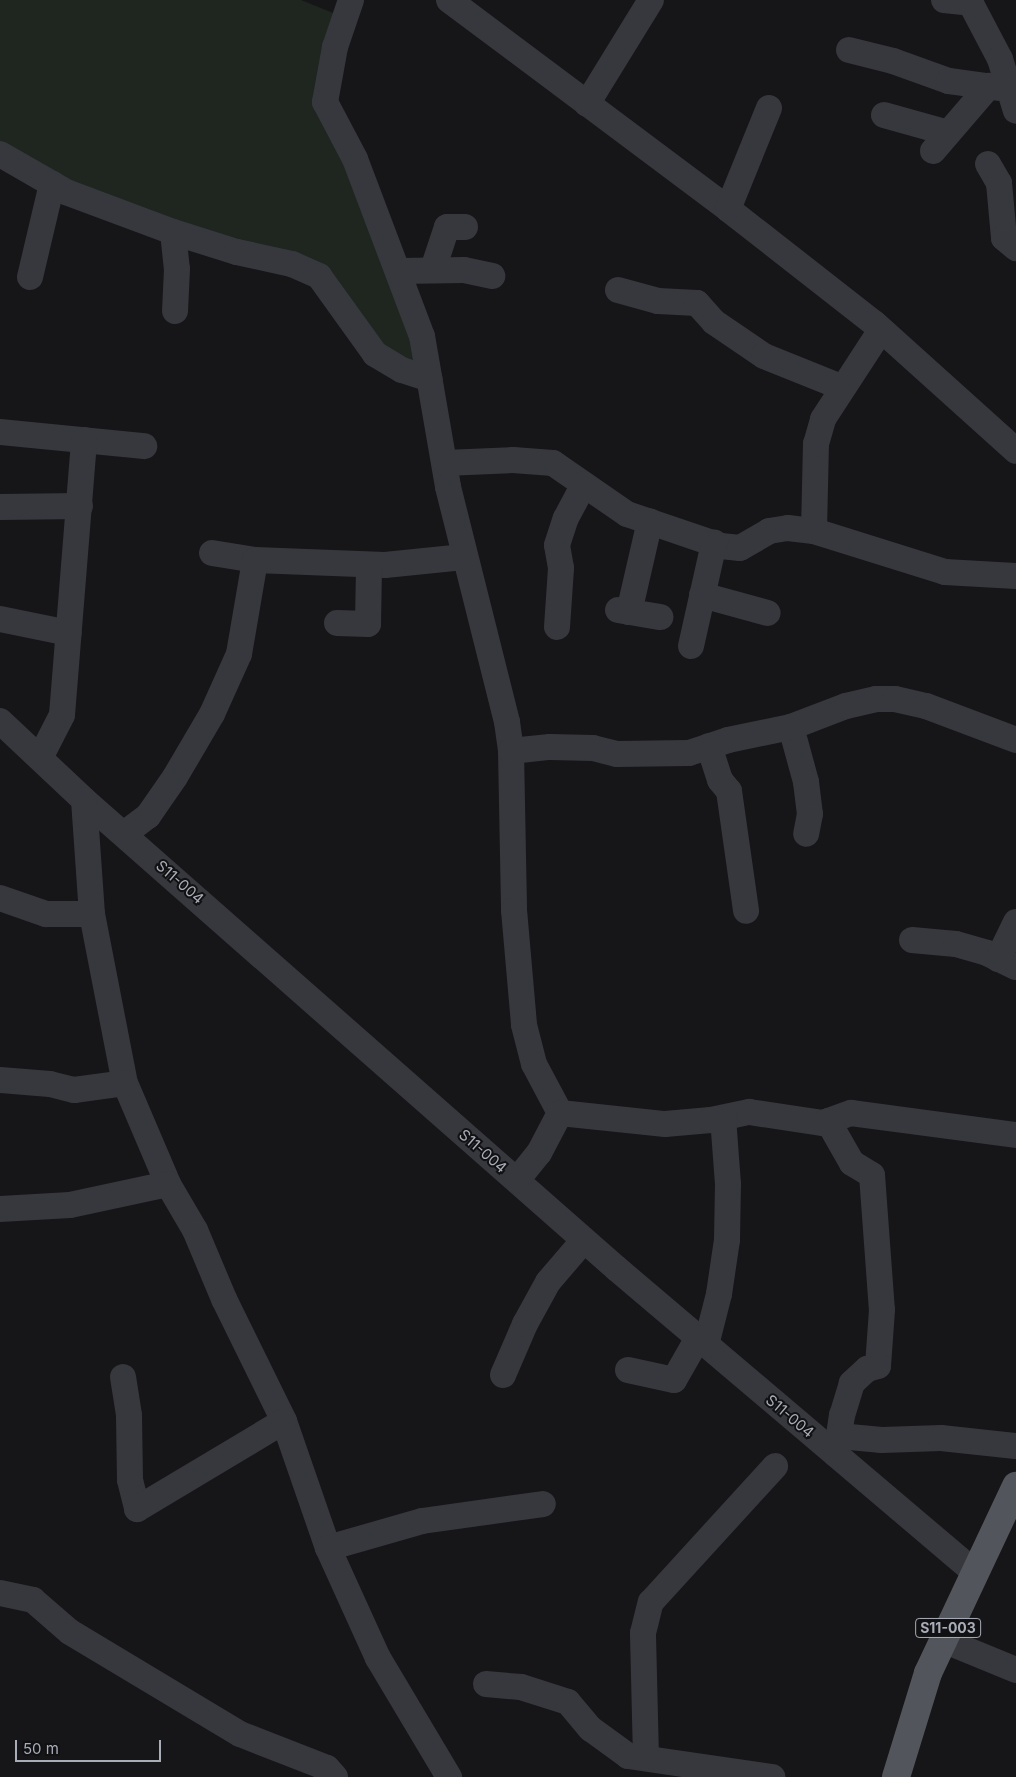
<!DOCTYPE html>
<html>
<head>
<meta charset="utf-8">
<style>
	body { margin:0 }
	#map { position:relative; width:1016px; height:1777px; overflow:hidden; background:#161618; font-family:Inter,sans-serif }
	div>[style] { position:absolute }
	.green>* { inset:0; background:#1e261f }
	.minor>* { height:26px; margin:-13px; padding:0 13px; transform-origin:13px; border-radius:13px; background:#37383d }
	.major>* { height:28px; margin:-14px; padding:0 14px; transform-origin:14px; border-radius:14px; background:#53555c }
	span { translate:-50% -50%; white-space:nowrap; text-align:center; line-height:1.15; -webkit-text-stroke:4px #111113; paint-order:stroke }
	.shield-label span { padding:1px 4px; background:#111113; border:1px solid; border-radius:4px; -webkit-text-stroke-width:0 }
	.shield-label { font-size:14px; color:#a8adb8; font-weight:700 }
	.street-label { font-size:15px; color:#a8adb8 }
	.scale { position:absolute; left:15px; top:1740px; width:146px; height:22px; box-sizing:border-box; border:2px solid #a8adb8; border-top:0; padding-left:6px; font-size:15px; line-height:18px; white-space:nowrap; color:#a8adb8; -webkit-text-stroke:4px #111113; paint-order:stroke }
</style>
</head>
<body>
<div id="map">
	<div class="green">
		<i style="clip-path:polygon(0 0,301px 0,338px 15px,319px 98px,413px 329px,417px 366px,386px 355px,349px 303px,203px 231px,99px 196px,0 142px)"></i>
	</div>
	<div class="minor">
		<i style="left:351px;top:0;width:50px;rotate:108.8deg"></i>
		<i style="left:335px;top:47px;width:56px;rotate:100.3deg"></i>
		<i style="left:325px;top:102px;width:64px;rotate:62.2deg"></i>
		<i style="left:355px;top:159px;width:189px;rotate:69.3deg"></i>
		<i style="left:422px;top:336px;width:153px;rotate:80.2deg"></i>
		<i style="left:448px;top:487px;width:242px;rotate:75.9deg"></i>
		<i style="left:507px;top:722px;width:29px;rotate:82deg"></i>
		<i style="left:511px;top:751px;width:159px;rotate:88.9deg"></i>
		<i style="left:514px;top:910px;width:115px;rotate:85deg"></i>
		<i style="left:524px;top:1025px;width:40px;rotate:75.6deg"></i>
		<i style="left:534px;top:1064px;width:55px;rotate:62deg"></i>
		<i style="left:449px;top:0;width:349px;rotate:36.8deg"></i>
		<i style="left:728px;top:209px;width:185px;rotate:38deg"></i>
		<i style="left:874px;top:323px;width:191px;rotate:42deg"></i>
		<i style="left:944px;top:0;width:27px;rotate:6deg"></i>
		<i style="left:969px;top:0;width:67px;rotate:62.3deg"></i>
		<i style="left:1000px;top:59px;width:54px;rotate:72.9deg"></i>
		<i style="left:849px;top:50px;width:45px;rotate:14deg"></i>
		<i style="left:893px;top:61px;width:59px;rotate:19.7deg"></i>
		<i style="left:949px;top:81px;width:60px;rotate:7.7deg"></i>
		<i style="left:587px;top:104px;width:122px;rotate:-58.4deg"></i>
		<i style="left:884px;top:115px;width:66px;rotate:15.7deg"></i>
		<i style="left:933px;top:151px;width:86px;rotate:-49.3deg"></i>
		<i style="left:0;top:154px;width:76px;rotate:29.9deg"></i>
		<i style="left:66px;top:192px;width:114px;rotate:20.5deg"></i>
		<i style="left:173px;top:232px;width:67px;rotate:17.4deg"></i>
		<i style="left:237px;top:252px;width:56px;rotate:12.3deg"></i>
		<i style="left:292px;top:264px;width:30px;rotate:24deg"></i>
		<i style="left:319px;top:276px;width:96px;rotate:54.3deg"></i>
		<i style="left:375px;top:354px;width:31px;rotate:31deg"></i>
		<i style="left:402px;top:370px;width:29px;rotate:18deg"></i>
		<i style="left:988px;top:164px;width:22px;rotate:60deg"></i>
		<i style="left:999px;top:183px;width:55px;rotate:84.8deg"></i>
		<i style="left:1004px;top:238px;width:16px;rotate:40deg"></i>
		<i style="left:728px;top:209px;width:109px;rotate:-67.9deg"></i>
		<i style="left:173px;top:232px;width:37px;rotate:84deg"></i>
		<i style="left:177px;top:269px;width:42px;rotate:92.7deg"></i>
		<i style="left:433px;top:269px;width:44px;rotate:-71.6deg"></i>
		<i style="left:447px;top:227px;width:18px"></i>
		<i style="left:400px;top:271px;width:64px;rotate:-0.9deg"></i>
		<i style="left:464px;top:270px;width:29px;rotate:12deg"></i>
		<i style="left:30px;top:277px;width:96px;rotate:-76.7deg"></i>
		<i style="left:618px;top:290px;width:41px;rotate:15.4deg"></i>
		<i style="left:658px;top:301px;width:39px;rotate:3deg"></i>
		<i style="left:697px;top:303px;width:25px;rotate:48deg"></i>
		<i style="left:714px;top:322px;width:60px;rotate:34.2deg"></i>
		<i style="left:764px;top:356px;width:83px;rotate:21.9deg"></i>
		<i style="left:0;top:432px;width:145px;rotate:5.6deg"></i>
		<i style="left:445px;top:463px;width:68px;rotate:-2.5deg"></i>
		<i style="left:513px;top:460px;width:40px;rotate:4.3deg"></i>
		<i style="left:553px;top:463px;width:90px;rotate:34.6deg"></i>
		<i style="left:627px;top:514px;width:99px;rotate:18.8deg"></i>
		<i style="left:721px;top:546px;width:19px;rotate:6deg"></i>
		<i style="left:740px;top:548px;width:34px;rotate:-30deg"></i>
		<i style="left:769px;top:531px;width:19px;rotate:-9deg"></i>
		<i style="left:788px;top:528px;width:26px;rotate:7deg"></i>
		<i style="left:814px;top:531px;width:137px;rotate:17.4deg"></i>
		<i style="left:945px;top:572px;width:71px;rotate:3.2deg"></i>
		<i style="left:0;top:507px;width:80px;rotate:-0.7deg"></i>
		<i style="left:814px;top:531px;width:87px;rotate:-88.7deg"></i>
		<i style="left:816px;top:444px;width:26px;rotate:-74deg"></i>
		<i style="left:823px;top:419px;width:106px;rotate:-56.9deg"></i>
		<i style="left:212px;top:553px;width:44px;rotate:9.2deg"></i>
		<i style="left:255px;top:560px;width:130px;rotate:2.2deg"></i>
		<i style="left:385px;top:565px;width:79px;rotate:-5.8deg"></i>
		<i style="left:702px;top:595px;width:68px;rotate:15.3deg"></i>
		<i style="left:618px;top:610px;width:43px;rotate:9.5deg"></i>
		<i style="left:629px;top:612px;width:93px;rotate:-77deg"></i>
		<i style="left:0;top:619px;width:70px;rotate:11.5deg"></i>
		<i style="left:337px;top:623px;width:31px;rotate:2deg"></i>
		<i style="left:368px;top:624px;width:59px;rotate:-89deg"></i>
		<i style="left:557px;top:627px;width:59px;rotate:-86.1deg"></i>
		<i style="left:561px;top:568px;width:23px;rotate:-100deg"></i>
		<i style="left:557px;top:545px;width:28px;rotate:-72deg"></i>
		<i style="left:566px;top:518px;width:38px;rotate:-62deg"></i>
		<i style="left:691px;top:646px;width:106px;rotate:-77.4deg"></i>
		<i style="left:0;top:721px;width:115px;rotate:43.2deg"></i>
		<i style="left:84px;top:800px;width:709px;rotate:41.34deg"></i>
		<i style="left:616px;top:1268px;width:470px;rotate:40.3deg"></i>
		<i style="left:791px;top:727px;width:57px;rotate:74.7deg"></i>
		<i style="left:806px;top:782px;width:32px;rotate:83deg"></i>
		<i style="left:810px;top:814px;width:20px;rotate:101deg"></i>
		<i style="left:709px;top:746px;width:36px;rotate:72deg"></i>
		<i style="left:720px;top:780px;width:14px;rotate:51deg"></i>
		<i style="left:729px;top:791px;width:121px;rotate:81.9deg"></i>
		<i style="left:511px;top:751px;width:39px;rotate:-6deg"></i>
		<i style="left:550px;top:747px;width:43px;rotate:1.3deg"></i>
		<i style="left:593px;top:748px;width:25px;rotate:14deg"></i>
		<i style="left:617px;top:754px;width:72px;rotate:-0.8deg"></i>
		<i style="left:689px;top:753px;width:41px;rotate:-18.4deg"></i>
		<i style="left:728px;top:740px;width:64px;rotate:-11.7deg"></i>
		<i style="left:791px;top:727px;width:59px;rotate:-20.9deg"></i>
		<i style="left:846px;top:706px;width:31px;rotate:-13deg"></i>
		<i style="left:876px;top:699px;width:19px"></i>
		<i style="left:895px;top:699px;width:32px;rotate:13deg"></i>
		<i style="left:926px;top:706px;width:96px;rotate:20.7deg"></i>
		<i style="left:40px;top:758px;width:48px;rotate:-62.9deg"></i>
		<i style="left:62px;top:715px;width:276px;rotate:-85.4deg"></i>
		<i style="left:84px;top:800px;width:114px;rotate:86deg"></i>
		<i style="left:92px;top:914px;width:172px;rotate:79deg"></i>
		<i style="left:125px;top:1083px;width:110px;rotate:66.9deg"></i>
		<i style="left:168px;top:1184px;width:53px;rotate:59.6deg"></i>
		<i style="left:195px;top:1230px;width:75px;rotate:67.2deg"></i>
		<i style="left:224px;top:1299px;width:136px;rotate:63.8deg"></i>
		<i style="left:284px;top:1421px;width:134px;rotate:70.9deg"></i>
		<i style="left:328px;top:1548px;width:121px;rotate:65.6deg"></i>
		<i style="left:378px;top:1658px;width:139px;rotate:59.2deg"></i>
		<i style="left:124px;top:834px;width:30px;rotate:-37deg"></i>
		<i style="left:148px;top:816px;width:47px;rotate:-55.3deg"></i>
		<i style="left:175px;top:777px;width:73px;rotate:-59.6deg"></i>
		<i style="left:212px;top:714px;width:66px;rotate:-65.8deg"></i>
		<i style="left:239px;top:654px;width:95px;rotate:-80.3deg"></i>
		<i style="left:0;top:898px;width:49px;rotate:19.2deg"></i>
		<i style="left:46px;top:914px;width:46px"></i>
		<i style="left:912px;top:940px;width:44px;rotate:5.2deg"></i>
		<i style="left:956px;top:944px;width:32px;rotate:16deg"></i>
		<i style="left:987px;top:953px;width:32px;rotate:26deg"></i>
		<i style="left:998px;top:959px;width:41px;rotate:-64.1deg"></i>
		<i style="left:0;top:1080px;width:50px;rotate:4.6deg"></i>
		<i style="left:50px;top:1084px;width:25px;rotate:14deg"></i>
		<i style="left:74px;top:1090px;width:51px;rotate:-7.8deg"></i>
		<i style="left:560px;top:1113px;width:106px;rotate:6deg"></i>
		<i style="left:665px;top:1124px;width:46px;rotate:-5deg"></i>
		<i style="left:711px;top:1120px;width:39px;rotate:-12deg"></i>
		<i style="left:749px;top:1112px;width:75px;rotate:8.5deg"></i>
		<i style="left:823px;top:1123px;width:30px;rotate:-20deg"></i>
		<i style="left:851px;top:1113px;width:166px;rotate:7.6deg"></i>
		<i style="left:828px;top:1121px;width:48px;rotate:60.3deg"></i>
		<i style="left:852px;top:1163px;width:23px;rotate:31deg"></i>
		<i style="left:872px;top:1175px;width:135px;rotate:85.8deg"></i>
		<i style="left:882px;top:1310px;width:56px;rotate:94.1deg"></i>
		<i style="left:878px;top:1366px;width:11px;rotate:165deg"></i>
		<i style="left:867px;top:1369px;width:21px;rotate:137deg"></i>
		<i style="left:852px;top:1383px;width:34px;rotate:107deg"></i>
		<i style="left:842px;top:1415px;width:40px;rotate:98.5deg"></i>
		<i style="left:517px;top:1180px;width:35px;rotate:-51deg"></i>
		<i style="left:539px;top:1153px;width:45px;rotate:-62.3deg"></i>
		<i style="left:0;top:1209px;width:70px;rotate:-3.3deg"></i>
		<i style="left:70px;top:1205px;width:100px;rotate:-12.1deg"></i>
		<i style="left:706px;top:1345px;width:53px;rotate:-75.7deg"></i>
		<i style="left:719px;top:1294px;width:55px;rotate:-81.6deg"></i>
		<i style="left:727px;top:1240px;width:56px;rotate:-89deg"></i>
		<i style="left:728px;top:1184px;width:66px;rotate:-94.3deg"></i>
		<i style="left:628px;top:1370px;width:47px;rotate:12.3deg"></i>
		<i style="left:674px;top:1380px;width:48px;rotate:-60.3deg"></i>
		<i style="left:503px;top:1375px;width:56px;rotate:-66.7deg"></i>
		<i style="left:525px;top:1324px;width:48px;rotate:-61.3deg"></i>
		<i style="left:548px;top:1282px;width:55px;rotate:-49.4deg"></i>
		<i style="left:123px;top:1377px;width:39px;rotate:81deg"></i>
		<i style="left:129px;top:1416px;width:64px;rotate:89.1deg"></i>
		<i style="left:130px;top:1480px;width:30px;rotate:76deg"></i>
		<i style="left:137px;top:1509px;width:171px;rotate:-30.9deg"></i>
		<i style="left:839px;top:1436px;width:43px;rotate:5.3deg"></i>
		<i style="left:882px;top:1440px;width:59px;rotate:-1.9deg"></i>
		<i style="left:941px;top:1438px;width:75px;rotate:6.1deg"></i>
		<i style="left:328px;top:1548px;width:98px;rotate:-16deg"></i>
		<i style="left:422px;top:1521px;width:122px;rotate:-8deg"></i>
		<i style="left:0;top:1593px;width:34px;rotate:12deg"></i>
		<i style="left:33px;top:1600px;width:49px;rotate:40.9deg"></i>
		<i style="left:70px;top:1632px;width:198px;rotate:31deg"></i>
		<i style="left:240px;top:1734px;width:93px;rotate:21.3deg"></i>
		<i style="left:327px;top:1768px;width:12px;rotate:48deg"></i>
		<i style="left:943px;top:1640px;width:79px;rotate:22.3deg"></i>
		<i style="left:486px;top:1684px;width:35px;rotate:5deg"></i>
		<i style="left:521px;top:1687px;width:49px;rotate:17.7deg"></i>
		<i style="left:568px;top:1702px;width:35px;rotate:50deg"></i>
		<i style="left:591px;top:1729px;width:46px;rotate:36.1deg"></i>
		<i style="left:628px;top:1756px;width:146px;rotate:8.3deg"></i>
		<i style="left:646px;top:1758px;width:125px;rotate:-91.4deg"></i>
		<i style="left:643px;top:1633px;width:32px;rotate:-76deg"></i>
		<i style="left:651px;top:1602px;width:184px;rotate:-47.6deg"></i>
	</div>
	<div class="major">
		<i style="left:896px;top:1777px;width:109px;rotate:-72.9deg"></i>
		<i style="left:928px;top:1673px;width:207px;rotate:-64.8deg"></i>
	</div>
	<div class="shield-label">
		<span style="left:948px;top:1628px">S11-003</span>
	</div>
	<div class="street-label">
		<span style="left:180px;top:882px;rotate:41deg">S11-004</span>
		<span style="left:483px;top:1151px;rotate:41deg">S11-004</span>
		<span style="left:790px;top:1416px;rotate:40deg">S11-004</span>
	</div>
	<div class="scale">50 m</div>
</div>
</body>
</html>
